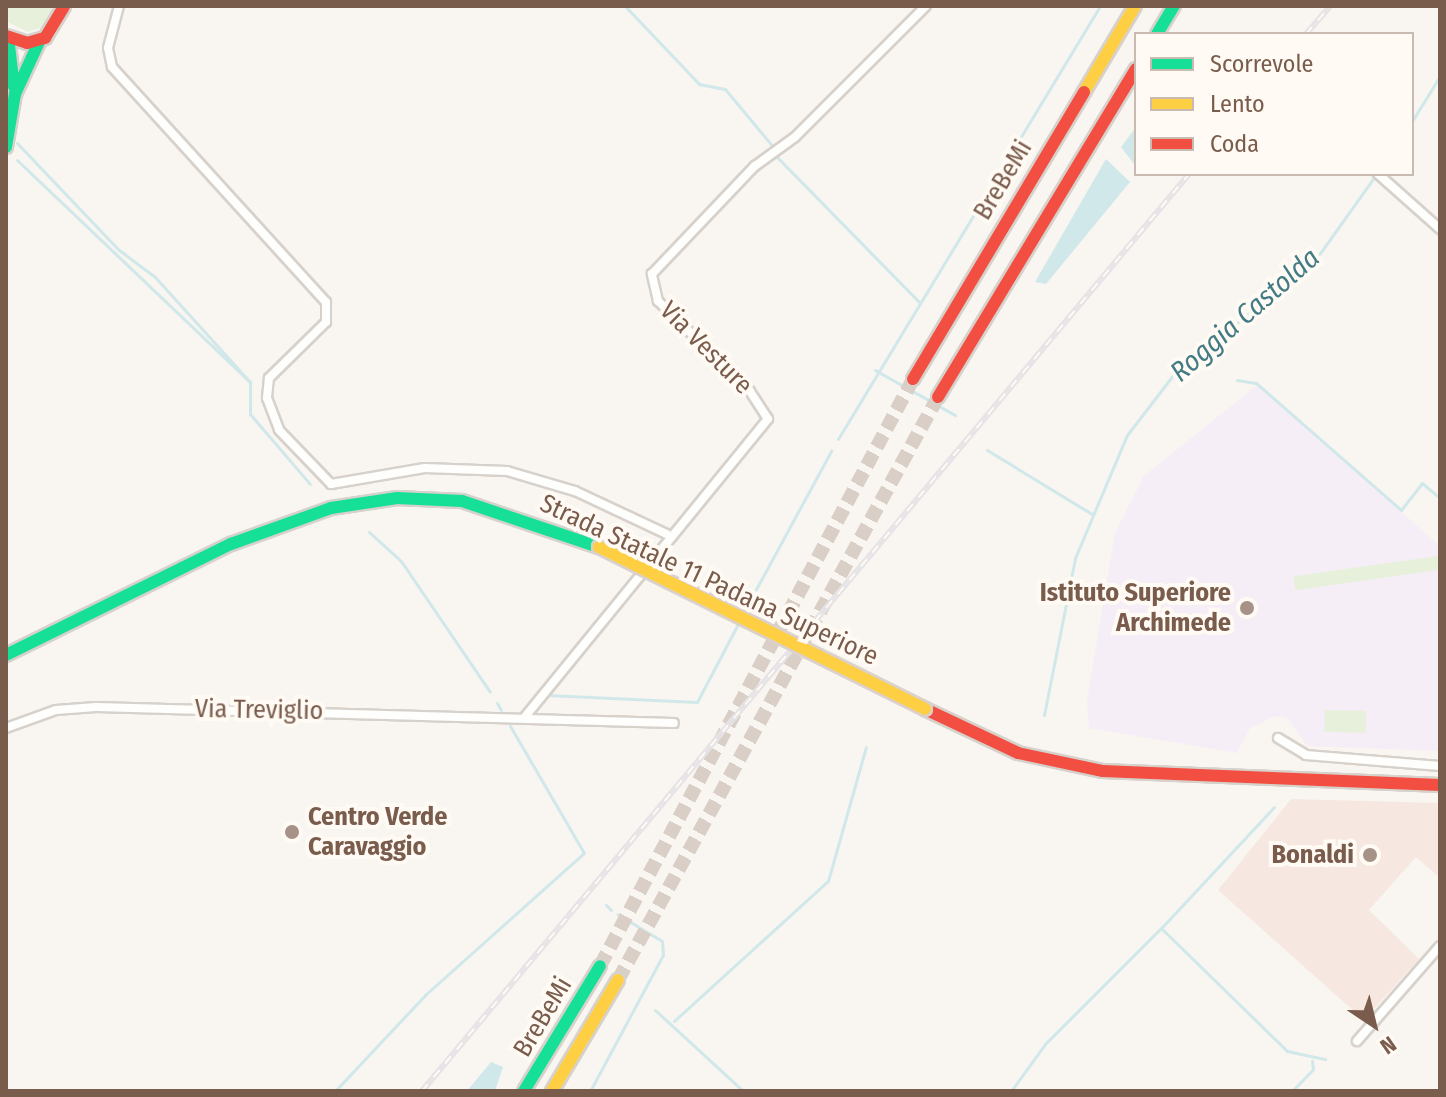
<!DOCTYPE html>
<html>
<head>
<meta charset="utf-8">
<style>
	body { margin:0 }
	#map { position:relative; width:1446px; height:1097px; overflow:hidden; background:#f9f5f0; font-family:"Fira Sans Condensed",sans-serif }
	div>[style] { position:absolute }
	.commercial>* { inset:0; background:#f6e8e1 }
	.education>* { inset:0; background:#f6eef6 }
	.green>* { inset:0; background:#e7f0db; transform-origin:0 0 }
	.water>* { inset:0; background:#d0e8ea }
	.stream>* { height:3px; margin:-1.5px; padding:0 1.5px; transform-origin:1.5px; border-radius:1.5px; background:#d0e8ea }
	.highway-tunnel>* { height:14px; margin-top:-7px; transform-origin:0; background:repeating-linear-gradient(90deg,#d9cfc7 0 14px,transparent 0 21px) }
	.roads { filter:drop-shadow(2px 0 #d7d1cb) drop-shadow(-2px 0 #d7d1cb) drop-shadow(0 2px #d7d1cb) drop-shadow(0 -2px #d7d1cb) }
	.street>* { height:8px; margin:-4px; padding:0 4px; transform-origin:4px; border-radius:4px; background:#fefefd }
	.fast>* { height:12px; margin:-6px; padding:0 6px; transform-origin:6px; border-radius:6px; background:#16e098 }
	.slow>* { height:12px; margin:-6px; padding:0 6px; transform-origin:6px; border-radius:6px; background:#ffcf43 }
	.jam>* { height:12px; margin:-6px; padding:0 6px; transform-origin:6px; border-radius:6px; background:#f24e42 }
	.rail>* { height:6px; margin-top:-3px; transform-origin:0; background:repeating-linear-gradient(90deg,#fffaf3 0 9px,#e6e3e7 0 18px); box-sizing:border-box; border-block:2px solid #e6e3e7 }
	.bridges { filter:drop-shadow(2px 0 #dad1cc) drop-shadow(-2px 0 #dad1cc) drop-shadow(0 2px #dad1cc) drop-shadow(0 -2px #dad1cc) }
	.slow-bridge>* { height:12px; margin:-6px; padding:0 6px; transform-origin:6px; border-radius:6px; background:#ffcf43 }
	.dots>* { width:22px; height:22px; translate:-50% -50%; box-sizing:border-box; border:4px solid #fffaf3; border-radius:50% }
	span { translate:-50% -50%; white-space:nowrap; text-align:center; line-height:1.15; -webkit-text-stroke:8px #fffaf3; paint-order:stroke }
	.street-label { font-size:26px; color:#7a5c4d }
	.poi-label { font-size:26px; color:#7a5c4d; font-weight:700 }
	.right { translate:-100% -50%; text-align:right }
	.left { translate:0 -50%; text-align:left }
	.water-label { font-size:28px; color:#437c86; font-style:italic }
	.frame { position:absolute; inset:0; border:8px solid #7a5c4d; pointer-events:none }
	.legend { position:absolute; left:1134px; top:32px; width:280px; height:144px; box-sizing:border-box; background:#fffaf3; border:2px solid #cabbb1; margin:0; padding:10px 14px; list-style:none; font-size:24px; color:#7a5c4d }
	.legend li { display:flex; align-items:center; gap:16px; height:40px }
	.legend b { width:40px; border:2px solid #cabbb1 }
	.north { position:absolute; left:1334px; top:985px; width:80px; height:80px; -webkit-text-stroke:6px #fffaf3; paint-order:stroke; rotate:145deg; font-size:22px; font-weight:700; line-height:32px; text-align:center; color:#7a5c4d }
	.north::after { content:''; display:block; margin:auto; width:28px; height:36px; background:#7a5c4d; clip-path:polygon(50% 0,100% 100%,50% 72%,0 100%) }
</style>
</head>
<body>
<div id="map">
	<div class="commercial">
		<i style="clip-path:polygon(1291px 799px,1440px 803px,1440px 878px,1416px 857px,1369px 910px,1419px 959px,1364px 1020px,1218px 890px)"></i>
	</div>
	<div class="education">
		<i style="clip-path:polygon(1257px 385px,1440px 546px,1440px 751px,1307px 746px,1287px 718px,1276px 716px,1250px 728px,1237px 753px,1089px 728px,1087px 701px,1115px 533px,1144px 476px)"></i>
	</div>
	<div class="green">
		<i style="clip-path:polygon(6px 6px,56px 6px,46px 26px,28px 32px,6px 21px)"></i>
		<i style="left:1438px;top:556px;width:14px;height:146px;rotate:82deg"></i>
		<i style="left:1325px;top:710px;width:41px;height:22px;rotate:1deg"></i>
	</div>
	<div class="water">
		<i style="clip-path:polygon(1136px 127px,1136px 164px,1134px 164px,1121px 147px)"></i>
		<i style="clip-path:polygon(1106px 159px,1130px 182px,1046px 284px,1035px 282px)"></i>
		<i style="clip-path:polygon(491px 1062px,503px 1067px,495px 1091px,467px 1091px)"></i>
	</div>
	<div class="stream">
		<i style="left:625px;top:6px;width:108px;rotate:46.5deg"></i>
		<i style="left:699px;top:84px;width:26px;rotate:11deg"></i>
		<i style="left:725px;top:89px;width:77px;rotate:50.3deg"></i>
		<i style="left:1412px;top:121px;width:53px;rotate:-58.1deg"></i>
		<i style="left:17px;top:143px;width:148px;rotate:46.4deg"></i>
		<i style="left:119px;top:250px;width:45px;rotate:36.9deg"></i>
		<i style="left:155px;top:277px;width:142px;rotate:47.9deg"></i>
		<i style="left:777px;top:157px;width:202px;rotate:45.6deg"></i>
		<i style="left:17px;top:160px;width:322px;rotate:43.6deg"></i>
		<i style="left:250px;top:382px;width:32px;rotate:90deg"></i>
		<i style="left:250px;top:414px;width:92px;rotate:49.4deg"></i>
		<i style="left:875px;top:370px;width:92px;rotate:29.4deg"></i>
		<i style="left:1237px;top:380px;width:19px;rotate:9deg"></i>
		<i style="left:1256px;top:383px;width:193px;rotate:41.2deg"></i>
		<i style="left:1401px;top:510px;width:34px;rotate:-52deg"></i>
		<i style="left:1422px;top:483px;width:23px;rotate:40deg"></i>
		<i style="left:838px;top:439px;width:506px;rotate:-58.82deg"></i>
		<i style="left:987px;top:450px;width:123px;rotate:31.4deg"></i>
		<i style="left:369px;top:532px;width:43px;rotate:42.2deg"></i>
		<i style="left:401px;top:561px;width:158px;rotate:55.8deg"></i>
		<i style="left:742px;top:615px;width:187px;rotate:-61.5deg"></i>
		<i style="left:547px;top:695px;width:150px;rotate:2.7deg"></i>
		<i style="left:697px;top:702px;width:90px;rotate:-62.3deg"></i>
		<i style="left:497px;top:703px;width:8px;rotate:60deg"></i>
		<i style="left:1044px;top:715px;width:160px;rotate:-78.8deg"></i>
		<i style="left:1075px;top:558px;width:134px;rotate:-67.1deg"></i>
		<i style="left:1127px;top:435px;width:82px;rotate:-52.4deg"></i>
		<i style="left:1177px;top:370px;width:173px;rotate:-38.2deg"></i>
		<i style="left:1313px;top:263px;width:103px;rotate:-54.5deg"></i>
		<i style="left:1274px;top:807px;width:166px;rotate:133deg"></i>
		<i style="left:1161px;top:928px;width:176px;rotate:44.3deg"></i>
		<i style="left:1287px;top:1051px;width:39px;rotate:12deg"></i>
		<i style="left:606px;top:905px;width:7px;rotate:45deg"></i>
		<i style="left:655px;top:1010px;width:120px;rotate:42.6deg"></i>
		<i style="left:674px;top:1021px;width:208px;rotate:-42.3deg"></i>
		<i style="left:828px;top:881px;width:139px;rotate:-74.2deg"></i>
		<i style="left:335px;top:1091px;width:132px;rotate:-46.8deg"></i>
		<i style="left:425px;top:995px;width:213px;rotate:-41.8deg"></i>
		<i style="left:584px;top:853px;width:147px;rotate:-120.2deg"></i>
		<i style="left:590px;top:1091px;width:154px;rotate:-61.8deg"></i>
		<i style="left:663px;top:955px;width:14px;rotate:-94deg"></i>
		<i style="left:662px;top:941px;width:52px;rotate:-149deg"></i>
		<i style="left:1011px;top:1091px;width:58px;rotate:-54.1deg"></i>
		<i style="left:1045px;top:1044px;width:164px;rotate:-45deg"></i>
		<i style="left:1292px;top:1091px;width:30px;rotate:-46deg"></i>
		<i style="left:1313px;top:1069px;width:8px;rotate:-97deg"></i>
	</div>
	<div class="highway-tunnel">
		<i style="left:600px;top:966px;width:665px;rotate:-61.93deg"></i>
		<i style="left:618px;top:980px;width:665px;rotate:-61.24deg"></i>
	</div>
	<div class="roads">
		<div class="street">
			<i style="left:119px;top:6px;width:43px;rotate:104.7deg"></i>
			<i style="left:108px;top:48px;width:19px;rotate:78deg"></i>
			<i style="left:112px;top:67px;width:318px;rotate:47.7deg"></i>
			<i style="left:326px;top:302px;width:20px;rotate:90deg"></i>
			<i style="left:326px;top:322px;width:80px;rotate:135.5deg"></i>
			<i style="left:269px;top:378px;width:20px;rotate:96deg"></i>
			<i style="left:267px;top:398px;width:34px;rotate:69deg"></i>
			<i style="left:279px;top:430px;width:75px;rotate:46.1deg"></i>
			<i style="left:331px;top:484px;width:95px;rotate:-9.7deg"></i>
			<i style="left:425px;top:468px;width:82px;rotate:2.1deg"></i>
			<i style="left:507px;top:471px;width:71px;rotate:16.4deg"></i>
			<i style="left:575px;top:491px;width:102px;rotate:25.1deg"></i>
			<i style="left:1378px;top:174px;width:83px;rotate:41.6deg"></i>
			<i style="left:524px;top:718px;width:386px;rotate:-50.8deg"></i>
			<i style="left:768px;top:419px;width:33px;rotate:-123deg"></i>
			<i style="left:750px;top:391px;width:129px;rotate:-135.6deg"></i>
			<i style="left:658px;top:301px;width:28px;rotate:-103deg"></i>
			<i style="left:652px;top:274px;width:149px;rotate:-46.4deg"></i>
			<i style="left:755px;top:166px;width:49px;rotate:-35.9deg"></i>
			<i style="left:795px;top:137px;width:185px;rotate:-45deg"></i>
			<i style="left:6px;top:728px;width:53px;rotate:-19.8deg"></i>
			<i style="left:56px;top:710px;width:40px;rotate:-4.3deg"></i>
			<i style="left:96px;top:707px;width:578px;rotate:1.59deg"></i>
			<i style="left:1278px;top:738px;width:33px;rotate:31deg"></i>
			<i style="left:1306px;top:755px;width:134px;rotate:4.7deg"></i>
			<i style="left:1357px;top:1041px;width:126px;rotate:-48.9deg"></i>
		</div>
		<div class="fast">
			<i style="left:1157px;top:34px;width:33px;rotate:-59deg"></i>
			<i style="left:8px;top:37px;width:50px;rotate:83.2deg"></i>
			<i style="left:6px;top:147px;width:54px;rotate:-80.4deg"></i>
			<i style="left:15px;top:94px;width:60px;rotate:-65.2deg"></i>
			<i style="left:6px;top:655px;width:251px;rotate:-26.3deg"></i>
			<i style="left:231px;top:544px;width:106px;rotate:-19.8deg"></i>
			<i style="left:331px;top:508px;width:67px;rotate:-8.6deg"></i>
			<i style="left:397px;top:498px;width:65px;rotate:2.6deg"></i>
			<i style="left:462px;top:501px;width:145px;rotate:18.6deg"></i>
			<i style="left:524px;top:1091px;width:146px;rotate:-58.7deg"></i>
		</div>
		<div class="slow">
			<i style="left:1084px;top:92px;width:100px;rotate:-59.3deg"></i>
			<i style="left:552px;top:1091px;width:129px;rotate:-59.3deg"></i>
		</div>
		<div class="jam">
			<i style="left:6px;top:36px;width:22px;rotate:18deg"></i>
			<i style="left:27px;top:43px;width:19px;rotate:-16deg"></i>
			<i style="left:45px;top:38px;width:37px;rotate:-59deg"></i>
			<i style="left:913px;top:379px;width:334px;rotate:-59.2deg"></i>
			<i style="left:938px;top:397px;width:383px;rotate:-58.9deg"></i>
			<i style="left:925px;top:709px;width:103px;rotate:25.3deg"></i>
			<i style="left:1018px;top:753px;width:87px;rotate:12deg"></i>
			<i style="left:1103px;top:771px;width:337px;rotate:2.4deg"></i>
		</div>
	</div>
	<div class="rail">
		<i style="left:1306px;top:34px;width:37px;rotate:-49deg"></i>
		<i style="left:422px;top:1091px;width:1195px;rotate:-50.09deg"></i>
	</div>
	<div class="bridges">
		<div class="slow-bridge">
			<i style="left:599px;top:547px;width:364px;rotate:26.4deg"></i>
		</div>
	</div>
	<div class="dots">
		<i style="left:1247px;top:608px;background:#a69286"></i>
		<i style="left:292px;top:832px;background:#a69286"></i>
		<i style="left:1370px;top:855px;background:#a69286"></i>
	</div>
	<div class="street-label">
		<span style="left:1003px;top:180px;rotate:-59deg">BreBeMi</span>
		<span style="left:706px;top:348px;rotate:45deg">Via Vesture</span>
		<span style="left:709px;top:580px;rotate:25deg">Strada Statale 11 Padana Superiore</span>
		<span style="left:259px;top:710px;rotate:1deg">Via Treviglio</span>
		<span style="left:543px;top:1017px;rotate:-59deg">BreBeMi</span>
	</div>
	<div class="poi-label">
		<span class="right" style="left:1231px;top:608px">Istituto Superiore<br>Archimede</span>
		<span class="left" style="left:308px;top:832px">Centro Verde<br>Caravaggio</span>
		<span class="right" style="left:1354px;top:855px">Bonaldi</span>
	</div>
	<div class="water-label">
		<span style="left:1245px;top:315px;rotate:-41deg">Roggia Castolda</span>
	</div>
	<div class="frame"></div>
	<ul class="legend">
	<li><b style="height:10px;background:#16e098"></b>Scorrevole</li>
	<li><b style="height:10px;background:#ffcf43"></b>Lento</li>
	<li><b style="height:10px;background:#f24e42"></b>Coda</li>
	</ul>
	<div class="north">N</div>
</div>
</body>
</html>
